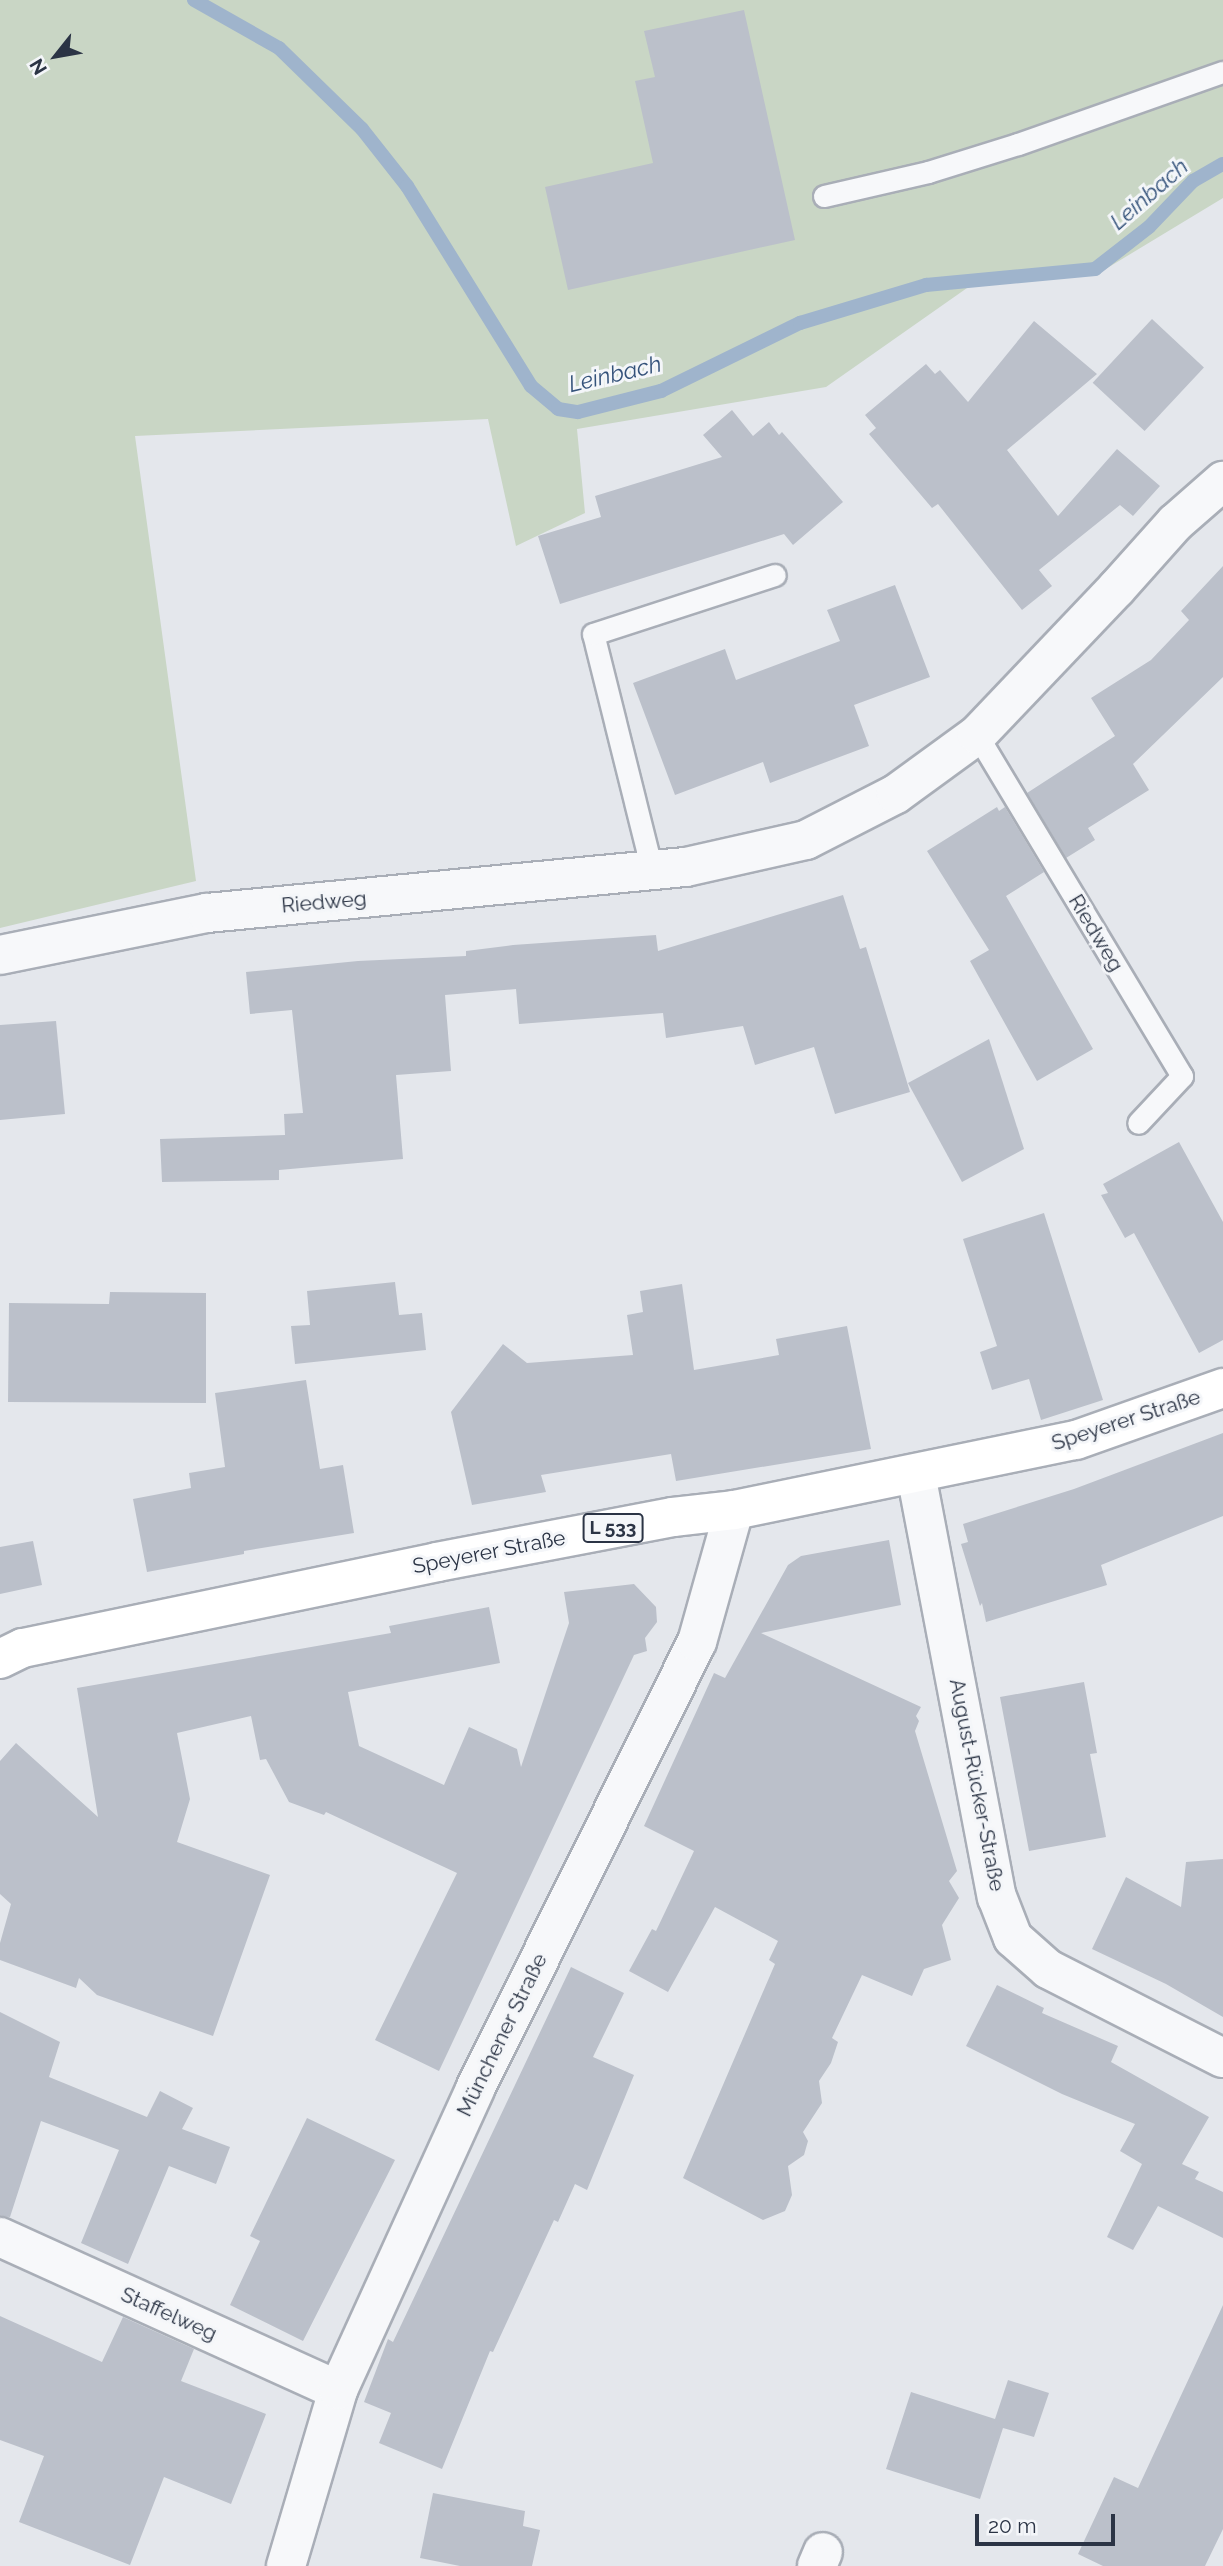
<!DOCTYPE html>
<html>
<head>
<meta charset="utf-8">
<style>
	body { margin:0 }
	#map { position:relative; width:1223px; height:2566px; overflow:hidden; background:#e4e7ec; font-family:Raleway,sans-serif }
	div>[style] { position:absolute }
	.green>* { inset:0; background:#c9d6c5 }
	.stream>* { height:14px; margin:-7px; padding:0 7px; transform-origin:7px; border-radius:7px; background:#9fb4cc }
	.building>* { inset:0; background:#bbc0ca; transform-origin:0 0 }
	.roads { filter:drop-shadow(2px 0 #a9aeb7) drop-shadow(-2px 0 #a9aeb7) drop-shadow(0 2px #a9aeb7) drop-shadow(0 -2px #a9aeb7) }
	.service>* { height:21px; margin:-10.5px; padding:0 10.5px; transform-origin:10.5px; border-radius:10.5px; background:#f7f8fa }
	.minor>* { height:38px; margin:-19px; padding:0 19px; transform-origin:19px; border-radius:19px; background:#f7f8fa }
	.primary>* { height:38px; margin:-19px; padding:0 19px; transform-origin:19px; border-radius:19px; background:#fff }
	span { translate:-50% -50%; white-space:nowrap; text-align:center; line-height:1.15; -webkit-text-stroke:6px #f4f6f9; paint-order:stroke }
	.shield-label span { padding:2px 5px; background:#f4f6f9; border:2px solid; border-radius:5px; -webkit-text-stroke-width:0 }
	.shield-label { font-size:19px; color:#2b3445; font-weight:700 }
	.street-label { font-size:21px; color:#2b3445 }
	.water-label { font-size:23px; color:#34527a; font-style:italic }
	.north { position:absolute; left:21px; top:21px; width:70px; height:70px; -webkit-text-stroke:5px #f4f6f9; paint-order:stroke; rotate:239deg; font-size:19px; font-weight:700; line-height:28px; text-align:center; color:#2b3445 }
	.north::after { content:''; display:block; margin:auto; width:24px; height:32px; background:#2b3445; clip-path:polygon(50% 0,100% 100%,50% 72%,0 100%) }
	.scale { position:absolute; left:975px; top:2514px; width:140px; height:32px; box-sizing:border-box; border:4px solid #2b3445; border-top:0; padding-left:9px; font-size:21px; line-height:24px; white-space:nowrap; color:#2b3445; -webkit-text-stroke:5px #f4f6f9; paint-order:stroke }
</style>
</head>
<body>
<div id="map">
	<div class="green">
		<i style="clip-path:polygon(0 0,1223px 0,1223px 198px,1099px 273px,977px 281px,826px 387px,577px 429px,585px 513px,516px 546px,488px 419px,135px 436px,196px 881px,0 928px)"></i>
	</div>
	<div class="stream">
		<i style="left:194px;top:0;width:98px;rotate:29.5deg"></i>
		<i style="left:279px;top:48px;width:116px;rotate:44.3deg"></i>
		<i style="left:362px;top:129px;width:73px;rotate:51.7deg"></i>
		<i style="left:407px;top:186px;width:235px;rotate:58.2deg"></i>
		<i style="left:531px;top:386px;width:35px;rotate:40deg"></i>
		<i style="left:558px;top:409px;width:20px;rotate:9deg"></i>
		<i style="left:578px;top:412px;width:86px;rotate:-14.2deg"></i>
		<i style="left:661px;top:391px;width:155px;rotate:-26.1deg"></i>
		<i style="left:800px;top:323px;width:132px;rotate:-16.8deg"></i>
		<i style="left:926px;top:285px;width:170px;rotate:-5.4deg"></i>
		<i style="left:1095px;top:269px;width:68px;rotate:-37.9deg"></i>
		<i style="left:1149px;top:227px;width:64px;rotate:-46.3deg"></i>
		<i style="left:1193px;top:181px;width:34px;rotate:-30deg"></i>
	</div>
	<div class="building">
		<i style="clip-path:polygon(744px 10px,795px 240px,568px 290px,545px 187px,653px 163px,635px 81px,655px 77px,644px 31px)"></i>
		<i style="left:1152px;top:319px;width:71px;height:87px;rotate:43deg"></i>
		<i style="clip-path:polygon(1034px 321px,1097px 374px,1007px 450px,1058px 516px,1117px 449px,1160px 486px,1133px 516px,1120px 505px,1039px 570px,1052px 586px,1022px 610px,938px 504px,932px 508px,869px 434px,876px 428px,865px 415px,926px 364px,935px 374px,940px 370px,968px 402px)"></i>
		<i style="clip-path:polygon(732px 410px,753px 436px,769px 422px,779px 435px,782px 432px,843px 502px,793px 545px,784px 534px,560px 604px,538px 536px,601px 517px,595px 496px,722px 457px,703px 435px)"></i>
		<i style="clip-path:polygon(1223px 566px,1223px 677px,1133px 764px,1149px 790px,1088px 828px,1095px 840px,1066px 858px,1027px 793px,1115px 736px,1091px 698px,1151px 660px,1189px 620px,1181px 611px)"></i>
		<i style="clip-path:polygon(895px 585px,930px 677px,854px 705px,869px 746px,770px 783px,763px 762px,675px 795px,633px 683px,725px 649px,736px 680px,840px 641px,827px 610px)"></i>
		<i style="clip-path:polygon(997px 807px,999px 811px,1005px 807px,1044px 872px,1006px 896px,1093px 1049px,1037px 1081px,970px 961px,989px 950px,927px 851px)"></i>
		<i style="clip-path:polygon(843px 895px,860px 949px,866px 947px,910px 1092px,835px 1114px,814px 1047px,755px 1065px,743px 1026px,666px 1038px,663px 1013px,519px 1024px,516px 989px,445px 995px,451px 1071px,396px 1075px,403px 1159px,279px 1170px,279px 1180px,162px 1182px,160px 1139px,285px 1135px,284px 1114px,303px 1113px,292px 1010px,250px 1014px,246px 972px,358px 961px,466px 956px,466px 951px,513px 945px,656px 935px,658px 951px)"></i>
		<i style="clip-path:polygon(56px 1021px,65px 1114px,0 1120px,0 1025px)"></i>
		<i style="clip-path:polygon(989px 1039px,1024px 1149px,962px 1182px,908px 1083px)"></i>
		<i style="clip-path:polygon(1179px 1142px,1223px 1222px,1223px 1340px,1199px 1353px,1134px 1233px,1125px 1238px,1101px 1195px,1108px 1193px,1103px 1184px)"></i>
		<i style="clip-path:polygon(1044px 1213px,1103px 1400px,1041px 1420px,1029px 1379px,992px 1390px,980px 1352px,997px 1346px,963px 1239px)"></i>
		<i style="clip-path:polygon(395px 1282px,399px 1315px,422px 1313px,426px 1350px,295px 1364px,291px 1326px,310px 1325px,307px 1291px)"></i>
		<i style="clip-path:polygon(682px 1284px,694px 1370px,779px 1355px,776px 1339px,847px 1326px,871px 1449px,676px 1481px,671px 1454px,541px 1475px,546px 1492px,472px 1505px,451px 1412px,503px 1344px,527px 1363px,633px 1355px,627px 1315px,643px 1312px,640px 1291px)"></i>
		<i style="clip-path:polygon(110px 1292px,206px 1293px,206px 1403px,8px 1402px,9px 1303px,109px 1304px)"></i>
		<i style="clip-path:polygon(306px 1380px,320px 1469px,343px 1465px,354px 1533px,244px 1551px,244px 1554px,147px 1572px,133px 1499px,191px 1488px,189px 1473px,225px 1467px,215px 1393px)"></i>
		<i style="clip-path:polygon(1223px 1433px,1223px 1516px,1101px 1565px,1107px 1585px,986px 1622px,982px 1603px,980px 1606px,961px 1544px,968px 1542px,963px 1524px,1074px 1489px)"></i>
		<i style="clip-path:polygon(889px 1540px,901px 1605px,761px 1633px,921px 1707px,916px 1716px,919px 1721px,915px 1731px,957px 1871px,949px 1881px,959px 1898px,942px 1925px,951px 1960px,924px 1969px,912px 1996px,862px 1975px,832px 2038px,838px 2042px,831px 2063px,819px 2081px,822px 2103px,803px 2132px,808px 2141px,804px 2155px,788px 2166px,792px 2195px,785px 2211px,763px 2220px,683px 2178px,775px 1964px,769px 1960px,778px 1941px,715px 1907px,668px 1992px,629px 1971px,652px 1929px,656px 1931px,694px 1851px,644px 1826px,714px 1673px,725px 1678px,788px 1565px,801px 1556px)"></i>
		<i style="clip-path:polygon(33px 1541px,42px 1585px,0 1594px,0 1547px)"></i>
		<i style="clip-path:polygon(634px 1584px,656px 1607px,657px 1622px,645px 1638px,647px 1651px,634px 1655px,439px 2071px,375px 2040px,457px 1873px,326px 1812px,324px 1815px,289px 1802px,266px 1759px,260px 1760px,251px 1716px,177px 1733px,190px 1799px,177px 1842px,270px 1875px,213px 2036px,97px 1995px,79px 1978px,76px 1988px,0 1960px,0 1943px,11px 1904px,0 1894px,0 1761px,16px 1743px,98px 1817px,77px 1688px,391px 1633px,389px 1626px,489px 1607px,500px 1663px,348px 1692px,359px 1746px,444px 1785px,469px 1727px,517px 1749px,521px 1767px,569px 1623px,564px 1592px)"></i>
		<i style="clip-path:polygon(1084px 1682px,1097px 1753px,1090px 1754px,1106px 1837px,1029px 1851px,1000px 1697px)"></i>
		<i style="clip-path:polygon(1223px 1859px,1223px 2017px,1166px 1984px,1092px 1949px,1126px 1877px,1181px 1907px,1186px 1862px)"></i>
		<i style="clip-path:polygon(571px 1967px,624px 1993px,593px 2057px,634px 2075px,587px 2190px,575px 2184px,558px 2222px,554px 2220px,493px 2352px,490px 2351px,442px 2469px,379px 2443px,391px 2413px,364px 2402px,388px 2339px,393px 2342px)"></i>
		<i style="clip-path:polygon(997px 1985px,1044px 2008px,1042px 2013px,1118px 2046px,1111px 2062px,1209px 2117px,1182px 2164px,1199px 2172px,1195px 2179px,1223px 2192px,1223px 2238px,1158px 2206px,1133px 2250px,1107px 2237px,1142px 2164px,1120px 2151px,1135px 2124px,1062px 2094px,966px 2046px)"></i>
		<i style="clip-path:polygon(0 2012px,60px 2042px,49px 2077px,147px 2117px,160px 2091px,193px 2108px,182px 2129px,230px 2147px,216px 2184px,169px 2166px,128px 2264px,81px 2243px,119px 2150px,41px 2121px,10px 2217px,0 2216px)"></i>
		<i style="clip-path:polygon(307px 2118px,395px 2160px,303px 2341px,230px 2305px,260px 2241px,250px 2236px)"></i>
		<i style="clip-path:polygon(1223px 2305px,1223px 2529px,1205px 2566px,1103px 2566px,1078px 2554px,1114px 2477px,1138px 2488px)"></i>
		<i style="clip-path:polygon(0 2316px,102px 2362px,123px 2317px,194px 2349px,181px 2381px,266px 2414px,231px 2504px,164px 2477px,130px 2565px,19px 2522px,44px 2456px,0 2440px)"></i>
		<i style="clip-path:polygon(1008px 2380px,1049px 2393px,1034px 2437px,1003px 2428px,980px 2499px,886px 2469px,911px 2392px,995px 2419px)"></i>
		<i style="clip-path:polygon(433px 2493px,525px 2511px,523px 2526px,540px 2530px,532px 2566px,460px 2566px,420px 2558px)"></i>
	</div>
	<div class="roads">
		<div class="service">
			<i style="left:824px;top:196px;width:107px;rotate:-13deg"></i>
			<i style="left:928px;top:172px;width:94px;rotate:-17.3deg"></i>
			<i style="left:1018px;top:144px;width:217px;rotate:-19.4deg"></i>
			<i style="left:977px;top:735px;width:398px;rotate:59deg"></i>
			<i style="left:1182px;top:1076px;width:64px;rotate:133.1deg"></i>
			<i style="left:652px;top:870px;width:243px;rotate:-104deg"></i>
			<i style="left:593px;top:634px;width:191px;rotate:-18deg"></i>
		</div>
		<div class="minor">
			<i style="left:0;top:955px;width:211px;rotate:-11.5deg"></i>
			<i style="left:207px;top:913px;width:481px;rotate:-5.5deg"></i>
			<i style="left:686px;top:867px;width:123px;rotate:-12.7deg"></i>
			<i style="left:806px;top:840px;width:101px;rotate:-27.1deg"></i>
			<i style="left:896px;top:794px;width:100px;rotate:-36.1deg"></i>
			<i style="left:977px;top:735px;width:202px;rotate:-46.4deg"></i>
			<i style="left:1116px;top:589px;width:89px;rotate:-48.2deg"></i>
			<i style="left:1175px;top:523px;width:64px;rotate:-41.2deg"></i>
			<i style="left:916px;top:1474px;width:431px;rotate:79.2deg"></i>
			<i style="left:997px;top:1897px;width:44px;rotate:68.7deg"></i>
			<i style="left:1013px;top:1938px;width:47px;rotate:41.5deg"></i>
			<i style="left:1048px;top:1969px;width:196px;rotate:27deg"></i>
			<i style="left:0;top:2237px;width:371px;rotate:24.4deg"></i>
			<i style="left:286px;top:2566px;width:184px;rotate:-73.5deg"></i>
			<i style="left:338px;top:2390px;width:331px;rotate:-65.5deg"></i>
			<i style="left:475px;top:2089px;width:499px;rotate:-63.6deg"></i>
			<i style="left:697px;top:1642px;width:137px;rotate:-74.3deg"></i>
			<i style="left:817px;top:2566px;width:15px;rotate:-67deg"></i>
		</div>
		<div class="primary">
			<i style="left:0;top:1659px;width:25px;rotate:-26deg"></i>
			<i style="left:23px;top:1648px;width:423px;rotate:-11.7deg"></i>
			<i style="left:437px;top:1562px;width:240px;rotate:-10.8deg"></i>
			<i style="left:673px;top:1517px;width:61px;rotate:-6.5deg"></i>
			<i style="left:734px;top:1510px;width:349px;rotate:-11.6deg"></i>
			<i style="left:1076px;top:1440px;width:156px;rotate:-19.5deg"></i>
		</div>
	</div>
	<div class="shield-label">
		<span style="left:613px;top:1528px">L 533</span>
	</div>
	<div class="street-label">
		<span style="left:324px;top:902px;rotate:-5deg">Riedweg</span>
		<span style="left:1096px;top:933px;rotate:59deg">Riedweg</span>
		<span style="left:1126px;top:1420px;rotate:-18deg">Speyerer Straße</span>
		<span style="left:489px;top:1552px;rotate:-11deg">Speyerer Straße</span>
		<span style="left:977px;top:1785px;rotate:79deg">August-Rücker-Straße</span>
		<span style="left:502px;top:2035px;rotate:-64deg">Münchener Straße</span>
		<span style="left:169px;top:2314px;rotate:24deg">Staffelweg</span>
	</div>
	<div class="water-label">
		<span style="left:1149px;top:194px;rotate:-41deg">Leinbach</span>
		<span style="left:615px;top:374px;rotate:-13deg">Leinbach</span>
	</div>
	<div class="north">N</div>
	<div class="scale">20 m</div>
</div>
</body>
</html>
